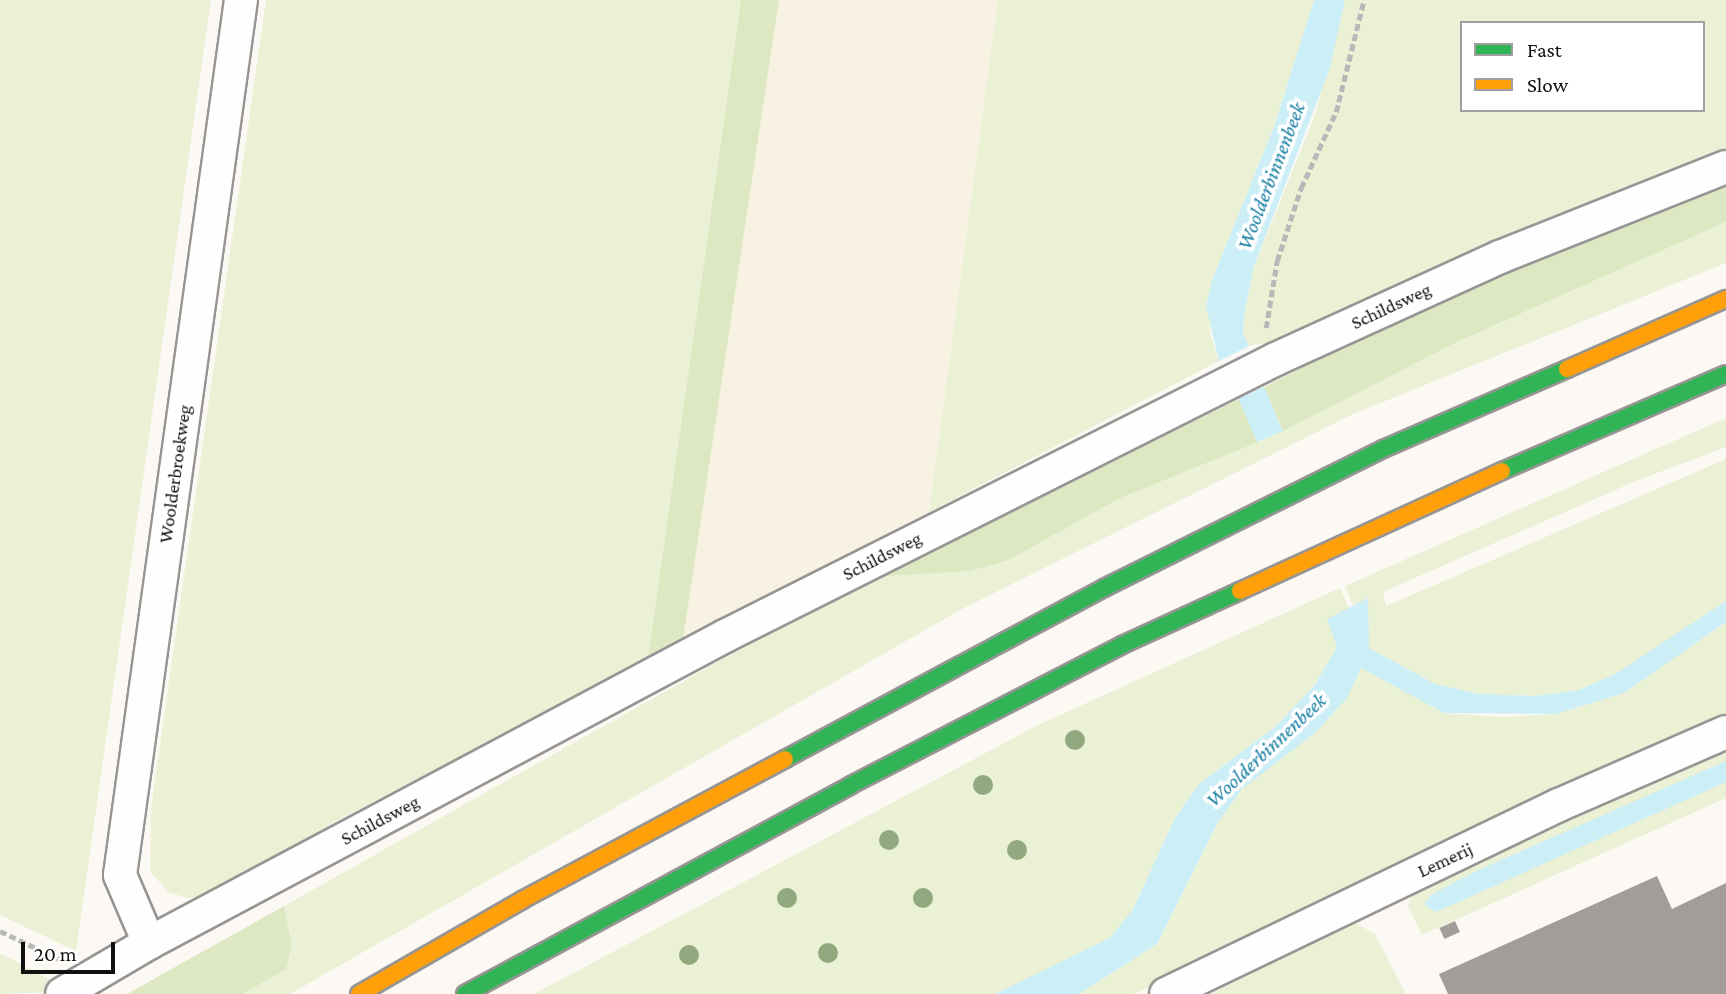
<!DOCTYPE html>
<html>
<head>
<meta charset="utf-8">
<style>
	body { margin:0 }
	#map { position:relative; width:1726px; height:994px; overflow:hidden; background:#fcf9f5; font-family:"Crimson Pro",serif }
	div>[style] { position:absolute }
	.farmland>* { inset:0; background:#f8f2e2 }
	.green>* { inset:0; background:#eaf1d5 }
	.forest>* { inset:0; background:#dde8c3 }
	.water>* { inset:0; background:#cceef6; transform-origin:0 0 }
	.building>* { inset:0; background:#a09d9a; transform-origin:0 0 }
	.path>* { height:4.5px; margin-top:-2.25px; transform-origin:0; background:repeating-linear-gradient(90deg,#b9b8b8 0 7px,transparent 0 10.5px) }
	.roads { filter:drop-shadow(2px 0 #969593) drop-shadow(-2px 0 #969593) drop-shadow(0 2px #969593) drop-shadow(0 -2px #969593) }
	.street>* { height:32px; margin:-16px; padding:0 16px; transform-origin:16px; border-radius:16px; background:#fffefe }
	.fast>* { height:16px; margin:-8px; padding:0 8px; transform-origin:8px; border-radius:8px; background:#30b455 }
	.slow>* { height:16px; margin:-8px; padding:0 8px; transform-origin:8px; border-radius:8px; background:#ff9f0a }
	.trees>* { width:20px; height:20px; margin:-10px; border-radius:50%; background:#92a97f }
	span { translate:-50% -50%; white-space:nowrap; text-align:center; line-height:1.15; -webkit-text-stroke:7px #fff; paint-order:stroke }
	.street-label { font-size:19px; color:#101010 }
	.water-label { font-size:21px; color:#1880a3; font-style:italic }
	.legend { position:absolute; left:1460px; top:21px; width:245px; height:91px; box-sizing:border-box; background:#fff; border:2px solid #9f9f9f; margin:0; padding:9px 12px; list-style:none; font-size:21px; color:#101010 }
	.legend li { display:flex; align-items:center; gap:14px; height:35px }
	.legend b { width:35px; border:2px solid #9f9f9f }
	.scale { position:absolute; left:21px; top:942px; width:94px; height:32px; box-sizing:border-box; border:4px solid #101010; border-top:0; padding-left:9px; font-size:21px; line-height:24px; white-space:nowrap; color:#101010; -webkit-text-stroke:5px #fff; paint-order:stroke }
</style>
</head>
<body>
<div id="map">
	<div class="farmland">
		<i style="clip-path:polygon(779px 0,998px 0,929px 512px,683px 640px)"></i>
	</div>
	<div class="green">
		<i style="clip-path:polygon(0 0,211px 0,76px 951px,0 915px)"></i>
		<i style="clip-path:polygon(266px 0,741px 0,648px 658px,331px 824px,210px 896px,187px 898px,168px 892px,150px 871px,151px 808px)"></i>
		<i style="clip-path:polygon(998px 0,1314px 0,1274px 127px,1212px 280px,1210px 332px,1219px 361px,929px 512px)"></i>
		<i style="clip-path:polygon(evenodd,1345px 0,1726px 0,1726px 149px,1367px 306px,1284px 340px,1249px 346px,1243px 334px,1244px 315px,1254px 266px,1315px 115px,1345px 0,1462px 23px,1703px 23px,1703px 110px,1462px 110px,1462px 23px)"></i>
		<i style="clip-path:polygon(1726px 222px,1726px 263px,1351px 415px,960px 610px,290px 994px,243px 994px,286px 969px,292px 945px,284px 906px,810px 610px,876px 577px,971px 571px,1009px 560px,1120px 498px,1259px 442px,1457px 342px)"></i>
		<i style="clip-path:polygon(1726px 418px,1726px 447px,1636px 481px,1383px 592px,1386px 606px,1726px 459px,1726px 601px,1617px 673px,1579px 690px,1535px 696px,1480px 694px,1435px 684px,1368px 648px,1368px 599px,1353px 605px,1345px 586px)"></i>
		<i style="clip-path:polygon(1340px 588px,1349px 608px,1328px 619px,1337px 646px,1314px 686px,1275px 727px,1199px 784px,1175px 818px,1133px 909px,1110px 938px,1065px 963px,995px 994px,534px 994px,1038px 725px)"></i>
		<i style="clip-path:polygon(1726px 622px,1726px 718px,1263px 928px,1135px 994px,1079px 994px,1157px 944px,1218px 822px,1242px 789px,1315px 733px,1347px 698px,1361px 667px,1444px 713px,1502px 717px,1556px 714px,1624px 693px)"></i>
		<i style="clip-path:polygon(1726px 750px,1726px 798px,1422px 935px,1408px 906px,1413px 892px)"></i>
		<i style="clip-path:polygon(1354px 922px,1375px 934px,1406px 994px,1211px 994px)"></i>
		<i style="clip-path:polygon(0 953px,49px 979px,52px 992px,0 994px)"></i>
	</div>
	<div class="forest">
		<i style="clip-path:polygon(741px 0,779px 0,683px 640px,648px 658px)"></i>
		<i style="clip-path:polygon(1726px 183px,1726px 222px,1457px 342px,1283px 431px,1264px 387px,1450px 292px)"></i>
		<i style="clip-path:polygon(1239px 399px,1259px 442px,1120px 498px,1009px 560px,971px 571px,876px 577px)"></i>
		<i style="clip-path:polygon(284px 906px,292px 945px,286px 969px,243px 994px,127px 994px)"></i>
	</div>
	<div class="water">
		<i style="clip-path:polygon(1314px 0,1345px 0,1330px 68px,1254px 266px,1244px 315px,1243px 334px,1249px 346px,1219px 361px,1206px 306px,1212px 280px,1274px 127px)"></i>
		<i style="left:1264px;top:387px;width:48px;height:28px;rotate:67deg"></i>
		<i style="clip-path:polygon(1368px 598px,1369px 648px,1435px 684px,1480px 694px,1535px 696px,1579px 690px,1617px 673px,1726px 601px,1726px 622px,1624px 693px,1556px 714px,1444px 713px,1361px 668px,1347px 698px,1315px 733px,1242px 789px,1218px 822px,1157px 944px,1079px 994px,995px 994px,1110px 938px,1133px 909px,1175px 818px,1199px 784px,1275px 727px,1314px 686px,1337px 647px,1327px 619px)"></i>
		<i style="clip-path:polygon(1726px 761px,1726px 782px,1436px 912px,1424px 904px,1431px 895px,1474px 872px)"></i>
	</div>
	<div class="building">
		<i style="clip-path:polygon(1657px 876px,1672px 909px,1726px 883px,1726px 994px,1448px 994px,1439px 974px)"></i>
		<i style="left:1455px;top:921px;width:12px;height:17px;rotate:66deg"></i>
	</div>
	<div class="path">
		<i style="left:1266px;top:328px;width:68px;rotate:-80.7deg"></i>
		<i style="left:1277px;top:261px;width:77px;rotate:-71.8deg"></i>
		<i style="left:1301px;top:188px;width:84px;rotate:-65.3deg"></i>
		<i style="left:1336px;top:112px;width:115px;rotate:-76deg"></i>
		<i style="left:0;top:931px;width:65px;rotate:25.4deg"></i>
	</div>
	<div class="roads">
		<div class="street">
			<i style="left:149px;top:943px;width:74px;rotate:-113.1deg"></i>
			<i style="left:120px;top:875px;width:883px;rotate:-82.13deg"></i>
			<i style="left:62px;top:994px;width:101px;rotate:-30.4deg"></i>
			<i style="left:149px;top:943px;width:653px;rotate:-28.06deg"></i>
			<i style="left:725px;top:636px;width:617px;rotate:-26.69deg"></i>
			<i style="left:1276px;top:359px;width:246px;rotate:-24.5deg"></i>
			<i style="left:1500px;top:257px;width:243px;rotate:-21.7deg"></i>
			<i style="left:1166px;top:994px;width:436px;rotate:-25.7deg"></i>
			<i style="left:1559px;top:805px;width:182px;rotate:-23.6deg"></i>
		</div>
		<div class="fast">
			<i style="left:1502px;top:471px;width:244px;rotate:-23.4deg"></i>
			<i style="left:785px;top:759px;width:362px;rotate:-28.2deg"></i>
			<i style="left:1104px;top:588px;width:312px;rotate:-26.5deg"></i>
			<i style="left:1383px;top:449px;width:201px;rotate:-23.5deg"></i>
			<i style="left:465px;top:994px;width:439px;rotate:-28.4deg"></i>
			<i style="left:851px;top:785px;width:305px;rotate:-27.3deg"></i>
			<i style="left:1122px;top:645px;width:130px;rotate:-24.6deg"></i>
		</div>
		<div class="slow">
			<i style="left:1567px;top:369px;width:174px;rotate:-23.8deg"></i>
			<i style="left:1240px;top:591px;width:288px;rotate:-24.6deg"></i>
			<i style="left:359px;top:994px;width:190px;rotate:-29.9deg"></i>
			<i style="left:524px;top:899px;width:296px;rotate:-28.2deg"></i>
		</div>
	</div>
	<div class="trees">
		<i style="left:1075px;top:740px"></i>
		<i style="left:983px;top:785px"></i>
		<i style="left:889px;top:840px"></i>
		<i style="left:1017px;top:850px"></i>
		<i style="left:787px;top:898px"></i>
		<i style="left:923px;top:898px"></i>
		<i style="left:828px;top:953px"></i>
		<i style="left:689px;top:955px"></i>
	</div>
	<div class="street-label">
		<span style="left:1391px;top:306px;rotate:-25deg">Schildsweg</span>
		<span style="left:175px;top:474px;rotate:-82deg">Woolderbroekweg</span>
		<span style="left:882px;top:556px;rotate:-27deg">Schildsweg</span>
		<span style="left:380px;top:820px;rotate:-28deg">Schildsweg</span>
		<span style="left:1445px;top:860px;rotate:-25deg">Lemerij</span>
	</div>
	<div class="water-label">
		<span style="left:1271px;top:176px;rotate:-69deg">Woolderbinnenbeek</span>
		<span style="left:1266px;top:750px;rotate:-43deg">Woolderbinnenbeek</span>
	</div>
	<ul class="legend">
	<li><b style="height:9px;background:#30b455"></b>Fast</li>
	<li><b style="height:9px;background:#ff9f0a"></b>Slow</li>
	</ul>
	<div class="scale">20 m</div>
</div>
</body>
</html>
